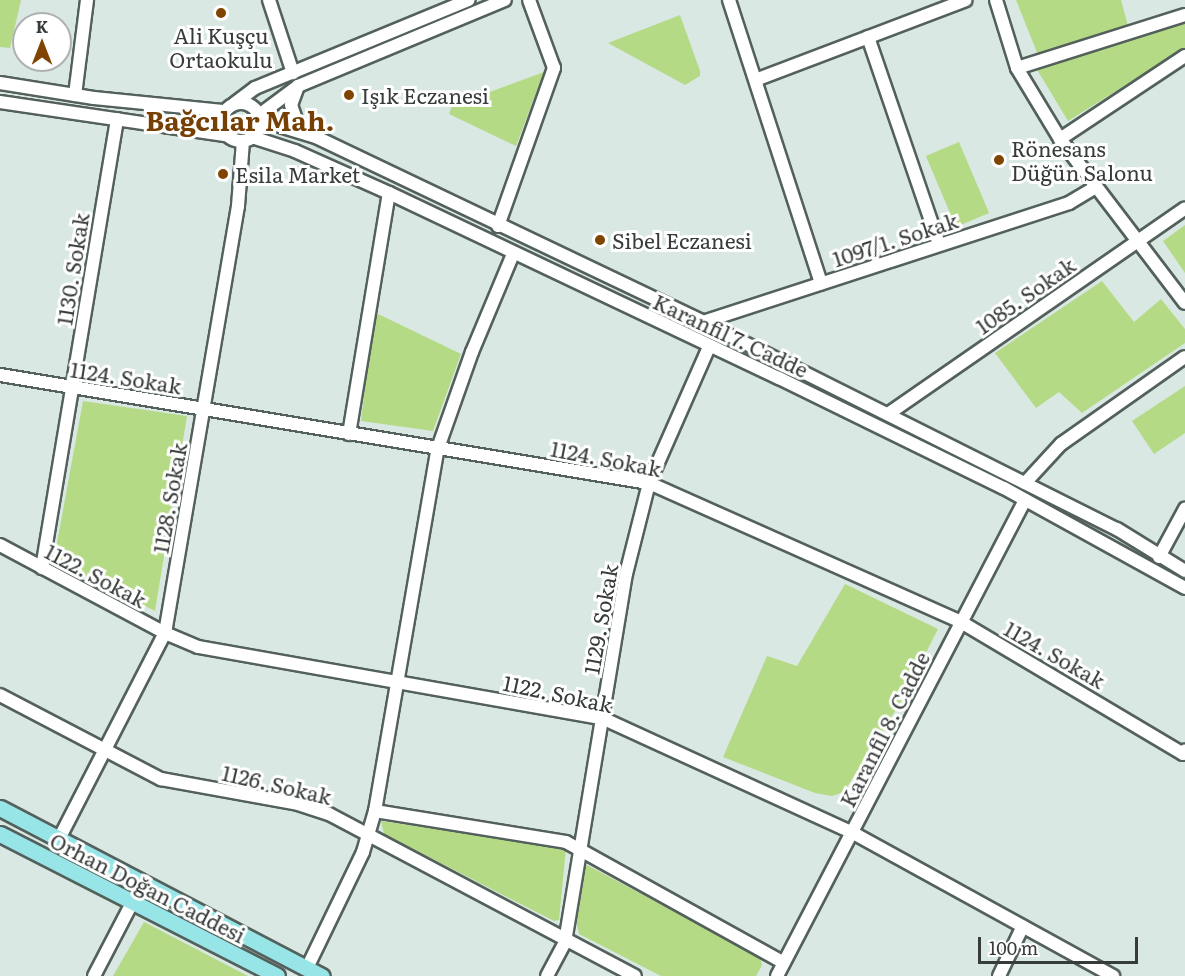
<!DOCTYPE html>
<html>
<head>
<meta charset="utf-8">
<style>
	body { margin:0 }
	#map { position:relative; width:1185px; height:976px; overflow:hidden; background:#d9e8e3; font-family:Literata,serif }
	div>[style] { position:absolute }
	.green>* { inset:0; background:#b5da86; transform-origin:0 0 }
	.roads { filter:drop-shadow(2px 0 #53605c) drop-shadow(-2px 0 #53605c) drop-shadow(0 2px #53605c) drop-shadow(0 -2px #53605c) }
	.minor>* { height:12px; margin:-6px; padding:0 6px; transform-origin:6px; border-radius:6px; background:#fff }
	.minor>.ring { margin:-6px; padding:0; box-sizing:content-box; background:none; border:12px solid #fff; border-radius:50% }
	.major>* { height:15px; margin:-7.5px; padding:0 7.5px; transform-origin:7.5px; border-radius:7.5px; background:#97e5e6 }
	.dots>* { width:16px; height:16px; translate:-50% -50%; box-sizing:border-box; border:3px solid #fff; border-radius:50% }
	span { translate:-50% -50%; white-space:nowrap; text-align:center; line-height:1.15; -webkit-text-stroke:6px #fff; paint-order:stroke }
	.poi-label { font-size:21px; color:#373c3a }
	.left { translate:0 -50%; text-align:left }
	.street-label { font-size:21px; color:#373c3a }
	.district-label { font-size:27px; color:#763f03; font-weight:700 }
	.north { position:absolute; left:12px; top:12px; width:60px; height:60px; box-sizing:border-box; background:#fff; border:2px solid #afb1b0; border-radius:50%; rotate:0deg; font-size:16px; font-weight:700; line-height:24px; text-align:center; color:#373c3a }
	.north::after { content:''; display:block; margin:auto; width:21px; height:27px; background:#804400; clip-path:polygon(50% 0,100% 100%,50% 72%,0 100%) }
	.scale { position:absolute; left:978px; top:937px; width:160px; height:27px; box-sizing:border-box; border:3px solid #373c3a; border-top:0; padding-left:8px; font-size:18px; line-height:21px; white-space:nowrap; color:#373c3a; -webkit-text-stroke:4px #fff; paint-order:stroke }
</style>
</head>
<body>
<div id="map">
	<div class="green">
		<i style="clip-path:polygon(0 0,21px 0,10px 48px,0 47px)"></i>
		<i style="clip-path:polygon(1016px 0,1121px 0,1128px 26px,1038px 55px)"></i>
		<i style="clip-path:polygon(680px 15px,700px 71px,700px 76px,685px 85px,608px 43px)"></i>
		<i style="clip-path:polygon(1185px 20px,1185px 48px,1068px 121px,1036px 68px)"></i>
		<i style="clip-path:polygon(544px 72px,516px 146px,449px 114px,452px 106px)"></i>
		<i style="left:959px;top:142px;width:77px;height:36px;rotate:67deg"></i>
		<i style="clip-path:polygon(1185px 225px,1185px 273px,1163px 241px)"></i>
		<i style="clip-path:polygon(1102px 281px,1134px 322px,1161px 299px,1185px 329px,1185px 343px,1082px 413px,1059px 392px,1036px 408px,995px 353px)"></i>
		<i style="clip-path:polygon(374px 312px,461px 354px,433px 431px,361px 421px)"></i>
		<i style="clip-path:polygon(1185px 386px,1185px 433px,1154px 454px,1132px 421px)"></i>
		<i style="clip-path:polygon(83px 401px,187px 416px,155px 611px,54px 559px)"></i>
		<i style="clip-path:polygon(845px 584px,938px 629px,902px 700px,844px 792px,832px 796px,815px 793px,723px 757px,767px 656px,797px 666px)"></i>
		<i style="clip-path:polygon(381px 821px,566px 848px,559px 920px,554px 921px,384px 834px)"></i>
		<i style="clip-path:polygon(587px 865px,760px 957px,762px 965px,756px 976px,661px 976px,579px 934px,575px 918px,581px 875px)"></i>
		<i style="clip-path:polygon(144px 922px,248px 976px,113px 976px)"></i>
	</div>
	<div class="roads">
		<div class="minor">
			<i style="left:269px;top:0;width:77px;rotate:71.8deg"></i>
			<i style="left:729px;top:0;width:298px;rotate:72deg"></i>
			<i style="left:996px;top:0;width:71px;rotate:72.8deg"></i>
			<i style="left:1017px;top:68px;width:83px;rotate:58.8deg"></i>
			<i style="left:1060px;top:139px;width:206px;rotate:52.7deg"></i>
			<i style="left:868px;top:37px;width:219px;rotate:71.1deg"></i>
			<i style="left:1017px;top:68px;width:176px;rotate:-17.5deg"></i>
			<i style="left:758px;top:79px;width:222px;rotate:-20.8deg"></i>
			<i style="left:0;top:83px;width:95px;rotate:9.1deg"></i>
			<i style="left:94px;top:98px;width:132px;rotate:5.7deg"></i>
			<i style="left:298px;top:86px;width:20px;rotate:110deg"></i>
			<i style="left:291px;top:105px;width:28px;rotate:71deg"></i>
			<i style="left:75px;top:95px;width:96px;rotate:-82.8deg"></i>
			<i style="left:0;top:102px;width:232px;rotate:8.4deg"></i>
			<i class="ring" style="left:222px;top:103px;width:26px;height:26px"></i>
			<i style="left:235px;top:103px;width:25px;rotate:-37deg"></i>
			<i style="left:255px;top:88px;width:231px;rotate:-22.4deg"></i>
			<i style="left:259px;top:115px;width:49px;rotate:-36.6deg"></i>
			<i style="left:298px;top:86px;width:224px;rotate:-22.6deg"></i>
			<i style="left:260px;top:120px;width:59px;rotate:16.9deg"></i>
			<i style="left:316px;top:137px;width:429px;rotate:25.5deg"></i>
			<i style="left:703px;top:322px;width:463px;rotate:26.6deg"></i>
			<i style="left:1117px;top:529px;width:80px;rotate:31.7deg"></i>
			<i style="left:252px;top:137px;width:45px;rotate:18deg"></i>
			<i style="left:295px;top:151px;width:103px;rotate:24.1deg"></i>
			<i style="left:389px;top:193px;width:432px;rotate:25.4deg"></i>
			<i style="left:779px;top:378px;width:250px;rotate:26.1deg"></i>
			<i style="left:1004px;top:488px;width:207px;rotate:28.9deg"></i>
			<i style="left:1060px;top:139px;width:150px;rotate:-33.6deg"></i>
			<i style="left:498px;top:226px;width:168px;rotate:-70.5deg"></i>
			<i style="left:554px;top:68px;width:72px;rotate:-110.2deg"></i>
			<i style="left:703px;top:322px;width:385px;rotate:-18deg"></i>
			<i style="left:1069px;top:203px;width:31px;rotate:-31deg"></i>
			<i style="left:0;top:375px;width:658px;rotate:9.45deg"></i>
			<i style="left:649px;top:483px;width:342px;rotate:24deg"></i>
			<i style="left:961px;top:622px;width:258px;rotate:30.7deg"></i>
			<i style="left:1183px;top:754px;width:4px;rotate:-63deg"></i>
			<i style="left:888px;top:414px;width:361px;rotate:-34.7deg"></i>
			<i style="left:349px;top:434px;width:244px;rotate:-80.6deg"></i>
			<i style="left:1025px;top:483px;width:53px;rotate:-47.3deg"></i>
			<i style="left:1061px;top:444px;width:151px;rotate:-35.1deg"></i>
			<i style="left:0;top:545px;width:187px;rotate:28.1deg"></i>
			<i style="left:165px;top:633px;width:36px;rotate:23deg"></i>
			<i style="left:198px;top:647px;width:410px;rotate:10deg"></i>
			<i style="left:602px;top:718px;width:276px;rotate:24.6deg"></i>
			<i style="left:853px;top:833px;width:297px;rotate:28.8deg"></i>
			<i style="left:1159px;top:557px;width:55px;rotate:-61.6deg"></i>
			<i style="left:42px;top:568px;width:455px;rotate:-80.5deg"></i>
			<i style="left:0;top:695px;width:182px;rotate:27.6deg"></i>
			<i style="left:161px;top:779px;width:139px;rotate:10.3deg"></i>
			<i style="left:298px;top:804px;width:33px;rotate:18deg"></i>
			<i style="left:329px;top:814px;width:346px;rotate:27.9deg"></i>
			<i style="left:375px;top:811px;width:193px;rotate:9.2deg"></i>
			<i style="left:566px;top:842px;width:249px;rotate:29deg"></i>
			<i style="left:59px;top:839px;width:232px;rotate:-62.8deg"></i>
			<i style="left:165px;top:633px;width:433px;rotate:-80.3deg"></i>
			<i style="left:238px;top:206px;width:65px;rotate:-85.6deg"></i>
			<i style="left:307px;top:968px;width:129px;rotate:-64.2deg"></i>
			<i style="left:363px;top:852px;width:43px;rotate:-73.7deg"></i>
			<i style="left:375px;top:811px;width:368px;rotate:-80.2deg"></i>
			<i style="left:438px;top:448px;width:102px;rotate:-70.5deg"></i>
			<i style="left:472px;top:352px;width:106px;rotate:-67.3deg"></i>
			<i style="left:94px;top:976px;width:82px;rotate:-62.5deg"></i>
			<i style="left:547px;top:976px;width:38px;rotate:-62deg"></i>
			<i style="left:565px;top:942px;width:373px;rotate:-80.6deg"></i>
			<i style="left:626px;top:574px;width:94px;rotate:-75.8deg"></i>
			<i style="left:649px;top:483px;width:149px;rotate:-66.2deg"></i>
			<i style="left:777px;top:976px;width:537px;rotate:-62.48deg"></i>
			<i style="left:999px;top:976px;width:55px;rotate:-64.4deg"></i>
		</div>
		<div class="major">
			<i style="left:0;top:808px;width:363px;rotate:27.6deg"></i>
			<i style="left:0;top:834px;width:311px;rotate:27.1deg"></i>
		</div>
	</div>
	<div class="dots">
		<i style="left:221px;top:13px;background:#804400"></i>
		<i style="left:349px;top:95px;background:#804400"></i>
		<i style="left:999px;top:160px;background:#804400"></i>
		<i style="left:223px;top:174px;background:#804400"></i>
		<i style="left:600px;top:240px;background:#804400"></i>
	</div>
	<div class="poi-label">
		<span style="left:221px;top:47px">Ali Kuşçu<br>Ortaokulu</span>
		<span class="left" style="left:361px;top:95px">Işık Eczanesi</span>
		<span class="left" style="left:1011px;top:160px">Rönesans<br>Düğün Salonu</span>
		<span class="left" style="left:235px;top:174px">Esila Market</span>
		<span class="left" style="left:612px;top:240px">Sibel Eczanesi</span>
	</div>
	<div class="street-label">
		<span style="left:895px;top:239px;rotate:-18deg">1097/1. Sokak</span>
		<span style="left:72px;top:269px;rotate:-81deg">1130. Sokak</span>
		<span style="left:1025px;top:295px;rotate:-35deg">1085. Sokak</span>
		<span style="left:731px;top:335px;rotate:25deg">Karanfil 7. Cadde</span>
		<span style="left:126px;top:377px;rotate:9deg">1124. Sokak</span>
		<span style="left:606px;top:458px;rotate:11deg">1124. Sokak</span>
		<span style="left:169px;top:498px;rotate:-80deg">1128. Sokak</span>
		<span style="left:96px;top:575px;rotate:28deg">1122. Sokak</span>
		<span style="left:600px;top:619px;rotate:-80deg">1129. Sokak</span>
		<span style="left:1055px;top:654px;rotate:30deg">1124. Sokak</span>
		<span style="left:558px;top:693px;rotate:12deg">1122. Sokak</span>
		<span style="left:884px;top:729px;rotate:-63deg">Karanfil 8. Cadde</span>
		<span style="left:277px;top:784px;rotate:13deg">1126. Sokak</span>
		<span style="left:148px;top:887px;rotate:27deg">Orhan Doğan Caddesi</span>
	</div>
	<div class="district-label">
		<span style="left:240px;top:120px">Bağcılar Mah.</span>
	</div>
	<div class="north">K</div>
	<div class="scale">100 m</div>
</div>
</body>
</html>
